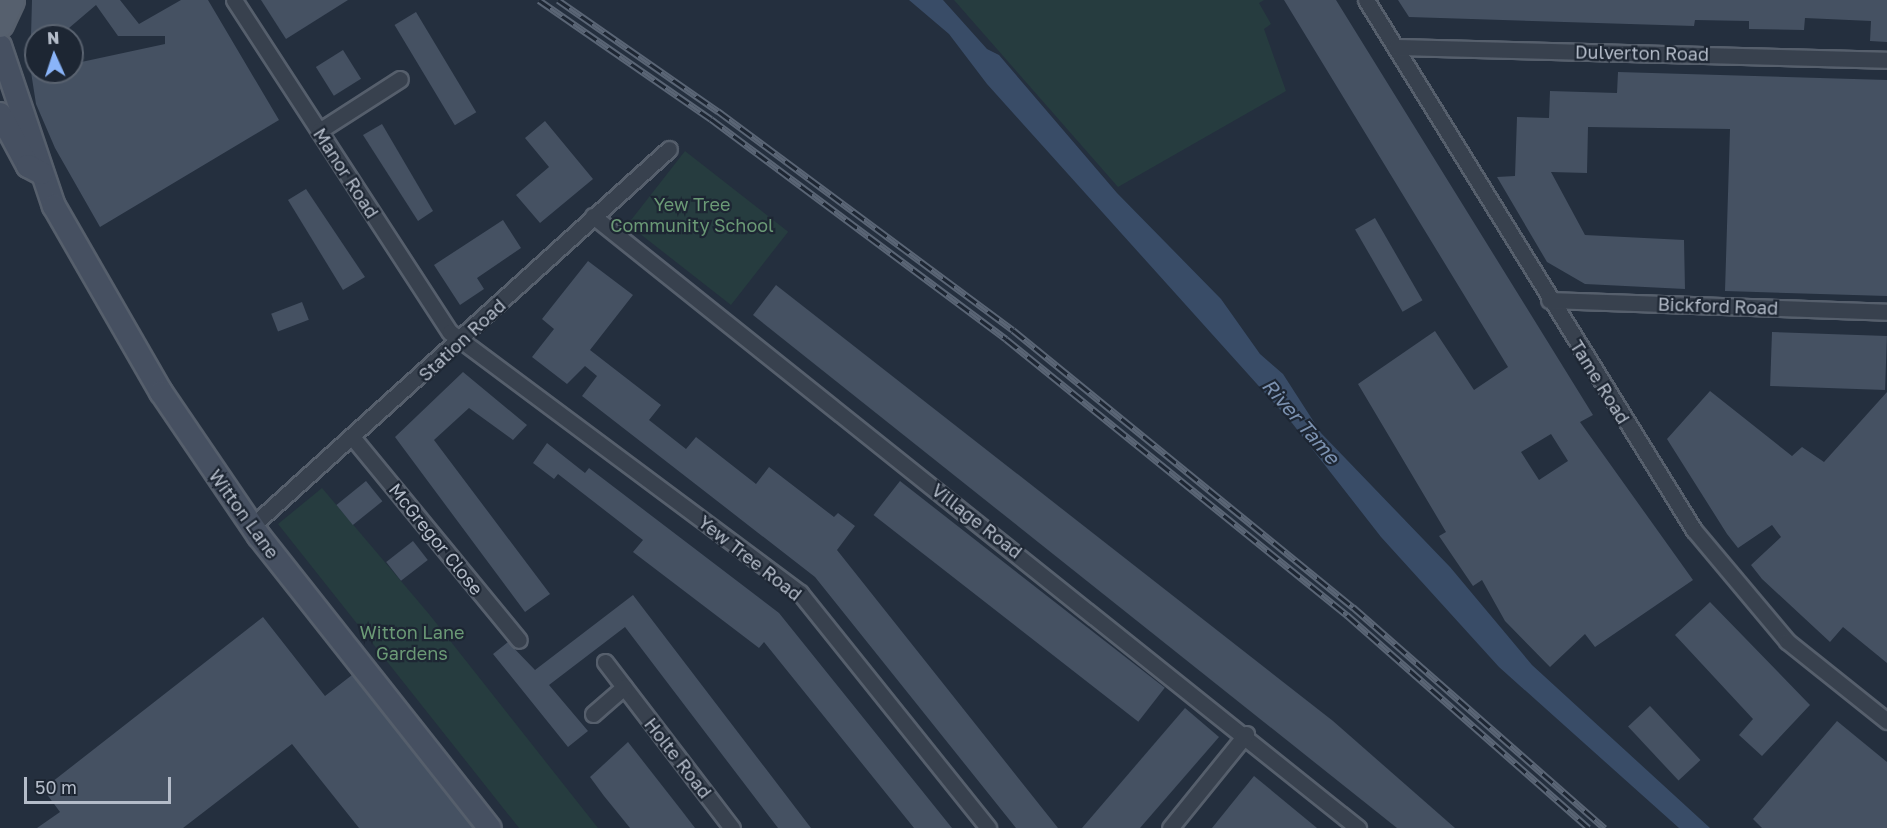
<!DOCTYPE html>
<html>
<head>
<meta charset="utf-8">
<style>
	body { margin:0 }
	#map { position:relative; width:1887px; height:828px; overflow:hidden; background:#242f3e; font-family:"Golos Text",sans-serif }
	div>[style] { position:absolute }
	.green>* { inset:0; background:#263c3f; transform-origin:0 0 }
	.water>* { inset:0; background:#394c67 }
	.building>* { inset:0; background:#455162; transform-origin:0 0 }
	.roads { filter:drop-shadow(2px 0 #565f6c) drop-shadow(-2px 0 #565f6c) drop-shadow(0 2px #565f6c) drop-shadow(0 -2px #565f6c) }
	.street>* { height:15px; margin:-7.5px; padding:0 7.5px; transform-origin:7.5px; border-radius:7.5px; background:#38414e }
	.secondary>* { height:22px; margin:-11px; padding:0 11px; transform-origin:11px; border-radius:11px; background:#465061 }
	.primary>* { height:26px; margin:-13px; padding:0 13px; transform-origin:13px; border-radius:13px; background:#56606e }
	.rail>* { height:7px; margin-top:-3.5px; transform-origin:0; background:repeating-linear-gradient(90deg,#1d2633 0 14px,#5a6575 0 28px); box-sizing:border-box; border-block:2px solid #5a6575 }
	span { translate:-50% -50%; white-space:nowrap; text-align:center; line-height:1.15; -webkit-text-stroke:4.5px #1d2633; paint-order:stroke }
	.street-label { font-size:18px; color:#b4bcc9 }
	.park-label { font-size:18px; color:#6b9a76 }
	.water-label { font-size:20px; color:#7c92b1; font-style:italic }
	.north { position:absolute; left:24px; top:24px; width:60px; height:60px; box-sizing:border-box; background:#1d2633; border:2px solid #59626f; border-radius:50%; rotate:357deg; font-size:16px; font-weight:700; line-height:24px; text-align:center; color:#b4bcc9 }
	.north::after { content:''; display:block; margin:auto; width:21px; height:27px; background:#8ab4f8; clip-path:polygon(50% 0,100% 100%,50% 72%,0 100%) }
	.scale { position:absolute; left:24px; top:777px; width:147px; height:27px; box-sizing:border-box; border:3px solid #b4bcc9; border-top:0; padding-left:8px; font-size:18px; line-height:21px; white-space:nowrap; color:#b4bcc9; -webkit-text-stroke:4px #1d2633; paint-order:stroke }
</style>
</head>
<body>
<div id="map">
	<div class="green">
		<i style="clip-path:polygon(954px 0,1264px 0,1259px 3px,1271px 24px,1264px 29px,1286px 91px,1118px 187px)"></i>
		<i style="left:685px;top:151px;width:131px;height:93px;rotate:38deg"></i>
		<i style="clip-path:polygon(322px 488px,429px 614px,598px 828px,519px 828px,278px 524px)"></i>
	</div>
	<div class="water">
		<i style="clip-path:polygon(909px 0,943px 0,987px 49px,999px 55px,1117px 193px,1221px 299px,1260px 354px,1283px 374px,1321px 433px,1450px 567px,1532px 665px,1710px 828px,1679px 828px,1499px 667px,1381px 537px,1292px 423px,987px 84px,949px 34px)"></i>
	</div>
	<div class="building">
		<i style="clip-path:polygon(32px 0,120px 0,139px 24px,181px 0,208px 0,279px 120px,100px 227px,55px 148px,36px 104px,31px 72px,72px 72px,72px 64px,165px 44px,165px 36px,118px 36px,96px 5px,69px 28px,69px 36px,31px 36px)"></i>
		<i style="clip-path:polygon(261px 0,348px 0,286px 39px)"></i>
		<i style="clip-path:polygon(evenodd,1284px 0,1336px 0,1593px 415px,1580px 422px,1693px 580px,1595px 647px,1585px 634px,1550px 667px,1505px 621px,1482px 580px,1473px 586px,1439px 536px,1446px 532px,1358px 384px,1435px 331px,1474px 390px,1508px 367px,1284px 0,1551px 434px,1568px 461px,1539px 480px,1521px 452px,1551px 434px)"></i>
		<i style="clip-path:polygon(1398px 0,1887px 0,1887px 42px,1870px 41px,1871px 21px,1805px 18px,1804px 30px,1749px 29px,1749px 21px,1695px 20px,1694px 26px,1409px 17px)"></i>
		<i style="left:416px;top:12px;width:117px;height:25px;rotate:59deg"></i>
		<i style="left:343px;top:50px;width:34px;height:32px;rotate:58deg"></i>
		<i style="clip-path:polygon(1618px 72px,1887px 80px,1887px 296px,1725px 291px,1730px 129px,1588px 127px,1587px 173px,1551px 172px,1585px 235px,1684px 240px,1685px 289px,1585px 284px,1547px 262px,1497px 177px,1515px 176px,1517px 117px,1549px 118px,1550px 91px,1617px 93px)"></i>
		<i style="clip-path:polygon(545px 121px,593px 179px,540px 223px,516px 195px,549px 167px,525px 138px)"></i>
		<i style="clip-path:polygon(382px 124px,433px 211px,418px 221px,363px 135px)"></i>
		<i style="clip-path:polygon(306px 189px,365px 277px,343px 290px,288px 200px)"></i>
		<i style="left:1375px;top:218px;width:95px;height:23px;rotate:60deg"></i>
		<i style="clip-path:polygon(503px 220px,521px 248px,477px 278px,484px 289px,460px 305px,434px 265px)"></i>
		<i style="clip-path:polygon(588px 261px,633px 295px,590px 350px,661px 405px,649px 420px,686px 449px,696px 437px,756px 484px,769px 467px,834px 517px,838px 513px,855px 526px,837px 550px,1058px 828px,1016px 828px,815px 577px,582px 396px,597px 376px,585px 366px,567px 384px,532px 357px,554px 329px,542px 319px)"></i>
		<i style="clip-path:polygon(776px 285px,1333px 721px,1455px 828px,1397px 828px,753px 315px)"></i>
		<i style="left:302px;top:302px;width:19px;height:33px;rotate:69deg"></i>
		<i style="left:1772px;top:332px;width:115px;height:54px;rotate:2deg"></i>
		<i style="clip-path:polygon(463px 372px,527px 425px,513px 440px,469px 408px,434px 440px,550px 594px,525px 612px,395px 437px)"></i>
		<i style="clip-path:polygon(1710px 391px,1792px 456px,1802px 447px,1824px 462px,1887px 392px,1887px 663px,1843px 627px,1830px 642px,1762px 579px,1751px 565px,1781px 537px,1772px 525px,1738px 548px,1727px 534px,1667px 439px)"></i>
		<i style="clip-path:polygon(547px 443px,585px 473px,589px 468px,779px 613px,952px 828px,914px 828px,764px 642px,759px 648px,633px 552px,643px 540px,558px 474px,554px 479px,533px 463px)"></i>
		<i style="left:366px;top:481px;width:26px;height:38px;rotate:51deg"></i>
		<i style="left:900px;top:481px;width:336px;height:43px;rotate:38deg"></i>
		<i style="left:413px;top:541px;width:24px;height:34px;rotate:52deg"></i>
		<i style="clip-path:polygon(633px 595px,811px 828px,778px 828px,625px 627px,549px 685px,588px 731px,568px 747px,493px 654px,508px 642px,535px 670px)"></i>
		<i style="clip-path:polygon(1710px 602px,1810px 705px,1762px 756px,1739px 735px,1753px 719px,1675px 635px)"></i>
		<i style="clip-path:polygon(263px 617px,325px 696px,352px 675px,473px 828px,359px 828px,292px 744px,183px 828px,37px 828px,60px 812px,43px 789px)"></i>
		<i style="left:1650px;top:706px;width:74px;height:30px;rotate:47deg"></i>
		<i style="clip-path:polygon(1185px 708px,1219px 737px,1140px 828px,1082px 828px)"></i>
		<i style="clip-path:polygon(1837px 721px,1887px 762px,1887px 828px,1762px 828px,1753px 819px)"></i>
		<i style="clip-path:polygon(628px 742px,682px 811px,695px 828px,630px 828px,604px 796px,590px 777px)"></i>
		<i style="clip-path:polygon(1254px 776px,1317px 828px,1212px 828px)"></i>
	</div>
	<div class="roads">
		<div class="street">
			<i style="left:234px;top:0;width:396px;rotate:57deg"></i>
			<i style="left:450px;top:332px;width:437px;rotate:36.7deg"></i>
			<i style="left:800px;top:593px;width:301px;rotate:51.3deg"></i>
			<i style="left:1366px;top:0;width:623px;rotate:58.25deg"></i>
			<i style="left:1694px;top:530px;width:145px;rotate:50deg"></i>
			<i style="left:1787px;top:641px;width:128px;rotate:38.7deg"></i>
			<i style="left:1396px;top:47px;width:491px;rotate:1.5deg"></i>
			<i style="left:319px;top:131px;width:96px;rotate:-32.7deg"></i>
			<i style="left:593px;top:216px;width:980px;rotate:38.66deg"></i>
			<i style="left:1549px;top:300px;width:338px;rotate:2deg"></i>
			<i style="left:353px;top:438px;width:261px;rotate:50.6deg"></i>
			<i style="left:252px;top:526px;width:562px;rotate:-42.12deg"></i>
			<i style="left:605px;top:662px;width:209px;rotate:52.6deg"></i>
			<i style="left:593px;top:714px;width:41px;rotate:-41.1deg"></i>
			<i style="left:1170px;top:828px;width:121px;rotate:-51deg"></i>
		</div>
		<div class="secondary">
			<i style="left:0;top:46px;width:169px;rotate:71.4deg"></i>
			<i style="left:54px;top:206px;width:215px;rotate:60.1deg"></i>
			<i style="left:161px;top:392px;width:174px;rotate:55.8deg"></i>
			<i style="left:259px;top:536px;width:372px;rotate:51.7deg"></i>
			<i style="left:0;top:114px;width:59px;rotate:61.7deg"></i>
			<i style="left:28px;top:166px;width:15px;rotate:28deg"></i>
		</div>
		<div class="primary">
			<i style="left:0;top:24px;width:26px;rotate:-65deg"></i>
		</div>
	</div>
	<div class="rail">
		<i style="left:539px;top:0;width:209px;rotate:34.7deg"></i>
		<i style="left:711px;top:119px;width:368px;rotate:36.7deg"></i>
		<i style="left:1006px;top:339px;width:439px;rotate:39deg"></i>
		<i style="left:1347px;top:615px;width:322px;rotate:41.4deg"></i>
		<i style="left:558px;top:0;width:195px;rotate:34.8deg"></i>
		<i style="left:718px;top:111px;width:367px;rotate:36.6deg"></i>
		<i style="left:1013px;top:330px;width:439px;rotate:39.2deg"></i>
		<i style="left:1353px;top:607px;width:335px;rotate:41.3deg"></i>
	</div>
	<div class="street-label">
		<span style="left:1642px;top:53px;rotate:1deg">Dulverton Road</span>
		<span style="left:346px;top:173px;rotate:57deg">Manor Road</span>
		<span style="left:1718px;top:306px;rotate:2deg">Bickford Road</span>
		<span style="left:462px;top:340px;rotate:-43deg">Station Road</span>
		<span style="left:1600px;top:382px;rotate:58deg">Tame Road</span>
		<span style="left:244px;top:514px;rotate:54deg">Witton Lane</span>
		<span style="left:977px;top:521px;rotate:38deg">Village Road</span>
		<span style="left:436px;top:539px;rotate:51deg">McGregor Close</span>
		<span style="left:750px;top:558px;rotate:38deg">Yew Tree Road</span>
		<span style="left:678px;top:758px;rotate:52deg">Holte Road</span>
	</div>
	<div class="park-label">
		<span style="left:692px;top:215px">Yew Tree<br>Community School</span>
		<span style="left:412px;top:643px">Witton Lane<br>Gardens</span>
	</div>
	<div class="water-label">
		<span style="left:1301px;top:421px;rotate:49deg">River Tame</span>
	</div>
	<div class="north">N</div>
	<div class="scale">50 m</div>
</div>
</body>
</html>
